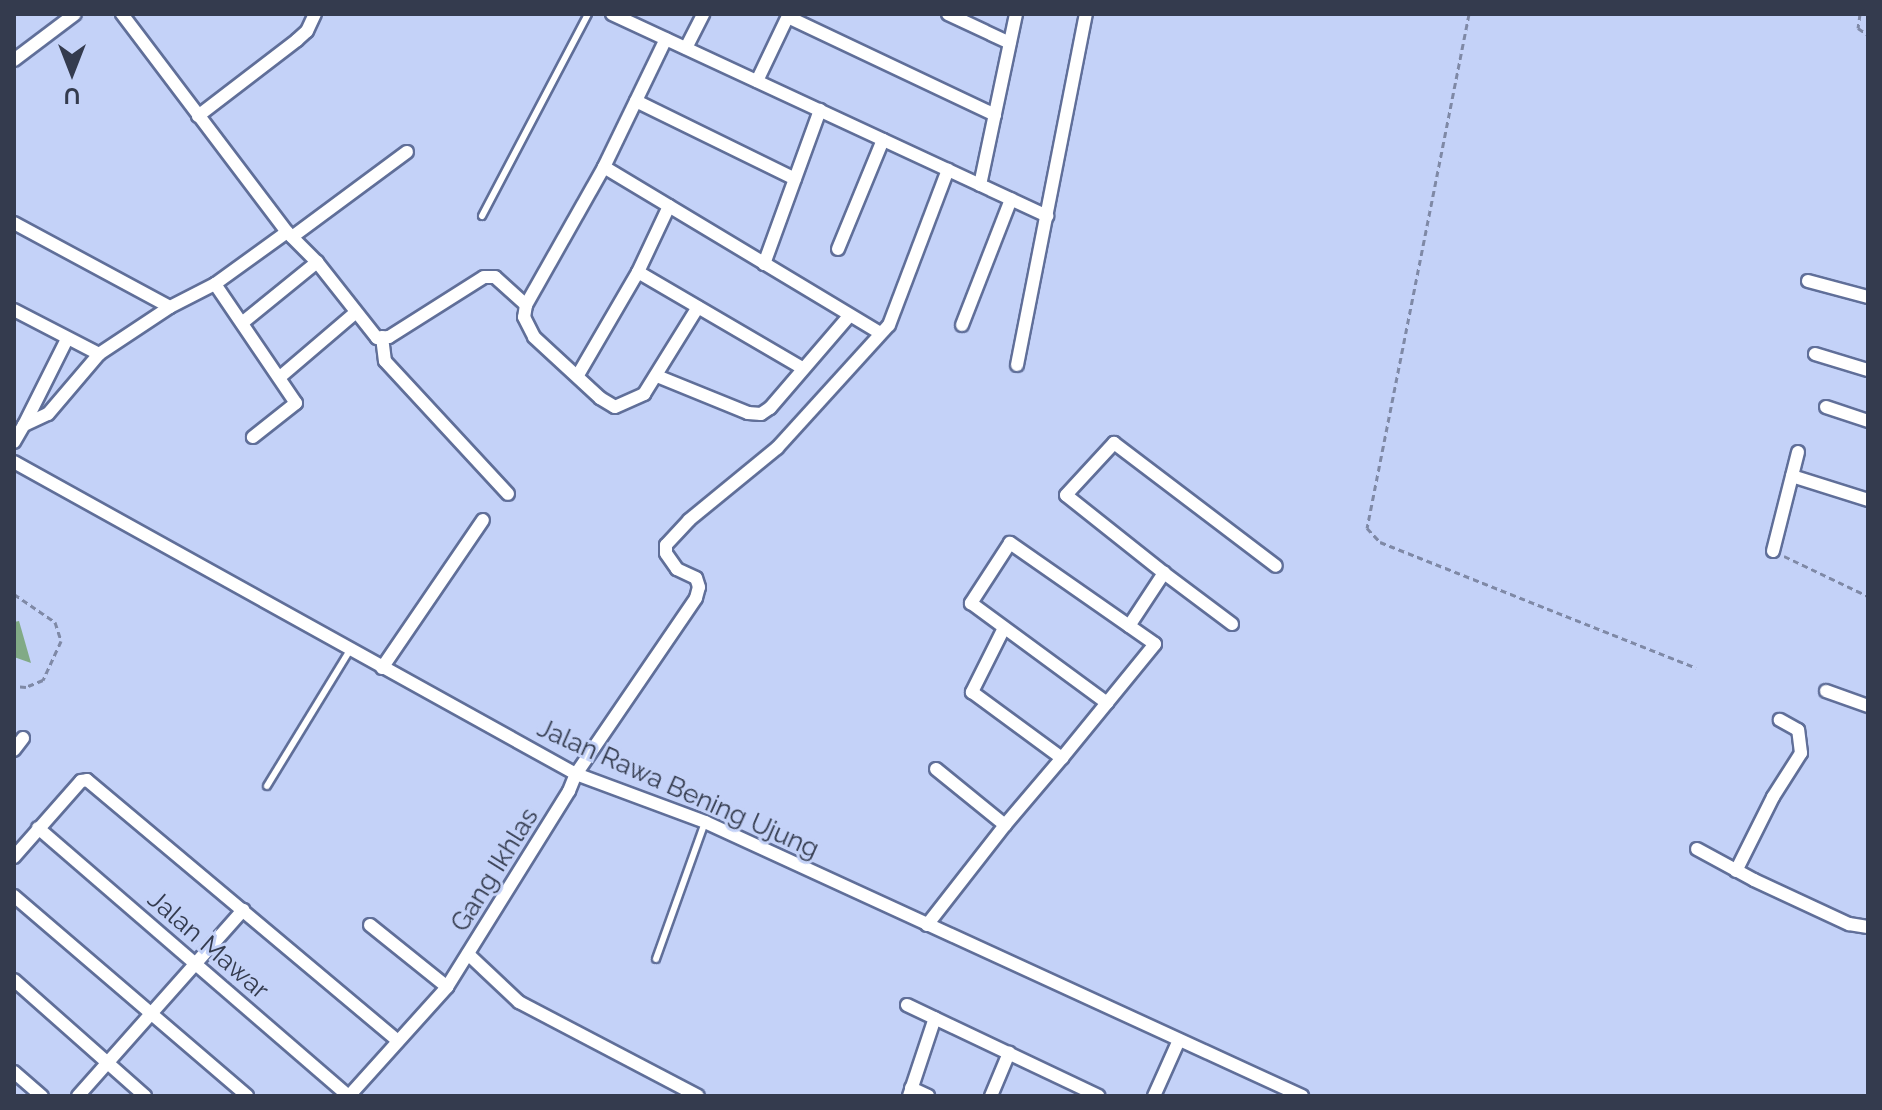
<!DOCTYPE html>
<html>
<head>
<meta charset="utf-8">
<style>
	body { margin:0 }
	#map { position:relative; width:1882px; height:1110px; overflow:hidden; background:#c4d2f8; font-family:Raleway,sans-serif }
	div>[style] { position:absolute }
	.building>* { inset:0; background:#81aa86 }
	.path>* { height:3px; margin-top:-1.5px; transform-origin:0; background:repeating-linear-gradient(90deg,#7f89a6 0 6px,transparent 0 10px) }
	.roads { filter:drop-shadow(2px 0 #606f99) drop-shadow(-2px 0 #606f99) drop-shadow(0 2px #606f99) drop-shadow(0 -2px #606f99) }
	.service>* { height:6px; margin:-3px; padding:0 3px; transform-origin:3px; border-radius:3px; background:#fff }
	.minor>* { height:12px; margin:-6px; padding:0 6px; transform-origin:6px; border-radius:6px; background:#fff }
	span { translate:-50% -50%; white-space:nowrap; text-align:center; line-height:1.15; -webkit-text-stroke:6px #c4d2f8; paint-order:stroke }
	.street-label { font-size:26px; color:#343b4e }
	.frame { position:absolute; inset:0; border:16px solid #343b4e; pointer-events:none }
	.north { position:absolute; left:32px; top:32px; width:80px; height:80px; -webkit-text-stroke:6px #c4d2f8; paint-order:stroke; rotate:180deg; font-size:22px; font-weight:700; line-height:32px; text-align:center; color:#343b4e }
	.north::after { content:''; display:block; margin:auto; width:28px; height:36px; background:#343b4e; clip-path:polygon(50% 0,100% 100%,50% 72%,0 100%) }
</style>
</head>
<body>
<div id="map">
	<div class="building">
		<i style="clip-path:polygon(19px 621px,31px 663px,14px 657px,14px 622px)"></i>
	</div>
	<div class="path">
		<i style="left:1469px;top:14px;width:524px;rotate:101.22deg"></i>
		<i style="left:1367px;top:528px;width:19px;rotate:47deg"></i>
		<i style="left:1380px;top:542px;width:340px;rotate:21.7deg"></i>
		<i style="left:1860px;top:14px;width:14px;rotate:98deg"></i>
		<i style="left:1858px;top:28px;width:12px;rotate:35deg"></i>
		<i style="left:1784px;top:556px;width:93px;rotate:25.5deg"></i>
		<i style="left:14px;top:594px;width:50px;rotate:34.3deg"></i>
		<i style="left:55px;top:622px;width:20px;rotate:72deg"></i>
		<i style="left:61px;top:641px;width:43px;rotate:114.8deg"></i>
		<i style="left:43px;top:680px;width:18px;rotate:158deg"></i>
		<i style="left:26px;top:687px;width:12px;rotate:-175deg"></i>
	</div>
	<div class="roads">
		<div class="service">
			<i style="left:482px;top:216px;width:228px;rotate:-62.3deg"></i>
			<i style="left:267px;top:786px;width:159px;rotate:-58.6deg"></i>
			<i style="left:656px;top:959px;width:145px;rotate:-70.3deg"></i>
		</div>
		<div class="minor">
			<i style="left:122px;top:14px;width:273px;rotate:52.9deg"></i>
			<i style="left:612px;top:14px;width:480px;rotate:24.9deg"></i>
			<i style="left:948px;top:14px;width:68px;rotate:25.1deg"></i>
			<i style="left:788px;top:17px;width:229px;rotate:25.3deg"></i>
			<i style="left:686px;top:48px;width:38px;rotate:-63deg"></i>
			<i style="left:14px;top:60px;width:76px;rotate:-37deg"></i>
			<i style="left:757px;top:81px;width:74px;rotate:-64.5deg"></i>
			<i style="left:636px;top:101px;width:177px;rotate:26.1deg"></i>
			<i style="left:198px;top:116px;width:125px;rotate:-37.5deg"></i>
			<i style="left:297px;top:40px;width:13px;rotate:-42deg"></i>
			<i style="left:307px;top:31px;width:19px;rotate:-65deg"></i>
			<i style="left:604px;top:167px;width:322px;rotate:31deg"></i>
			<i style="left:980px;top:185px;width:175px;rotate:-78.1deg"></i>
			<i style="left:14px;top:223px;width:177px;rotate:28.3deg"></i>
			<i style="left:292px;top:237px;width:143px;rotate:-36.5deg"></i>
			<i style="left:838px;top:249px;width:118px;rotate:-67.6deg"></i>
			<i style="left:764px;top:264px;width:164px;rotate:-70deg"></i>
			<i style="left:638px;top:272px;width:190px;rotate:30.3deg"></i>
			<i style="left:1808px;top:281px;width:62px;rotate:14.9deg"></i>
			<i style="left:215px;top:284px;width:144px;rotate:55.8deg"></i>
			<i style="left:296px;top:403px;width:55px;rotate:141.7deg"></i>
			<i style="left:526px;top:305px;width:12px;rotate:99deg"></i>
			<i style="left:524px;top:317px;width:22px;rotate:63deg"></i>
			<i style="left:534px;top:337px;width:90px;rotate:42.7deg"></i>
			<i style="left:600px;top:398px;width:17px;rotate:31deg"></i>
			<i style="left:615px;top:407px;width:32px;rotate:-24deg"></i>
			<i style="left:644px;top:394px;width:102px;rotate:-58.2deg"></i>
			<i style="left:14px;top:310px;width:96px;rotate:27.4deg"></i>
			<i style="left:242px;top:323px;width:97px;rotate:-39.1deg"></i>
			<i style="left:962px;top:325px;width:135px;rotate:-68.7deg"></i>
			<i style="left:382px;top:337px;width:24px;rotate:83deg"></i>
			<i style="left:385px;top:361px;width:181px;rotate:47.2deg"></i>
			<i style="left:1815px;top:354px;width:55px;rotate:16.8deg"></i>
			<i style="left:1017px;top:365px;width:358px;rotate:-78.9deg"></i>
			<i style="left:578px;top:375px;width:119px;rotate:-59.8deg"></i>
			<i style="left:638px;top:272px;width:73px;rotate:-64.8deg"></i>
			<i style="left:657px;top:376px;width:98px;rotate:22.1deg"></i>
			<i style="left:748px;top:413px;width:13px;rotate:4deg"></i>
			<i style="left:761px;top:414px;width:11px;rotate:-34deg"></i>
			<i style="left:770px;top:408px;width:121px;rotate:-49.3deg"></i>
			<i style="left:280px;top:377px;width:99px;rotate:-40.5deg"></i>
			<i style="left:1826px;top:407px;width:44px;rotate:18.4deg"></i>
			<i style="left:24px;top:425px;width:96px;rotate:-63.4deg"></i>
			<i style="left:14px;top:442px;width:20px;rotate:-60deg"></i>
			<i style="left:24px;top:425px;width:26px;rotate:-25deg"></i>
			<i style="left:48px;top:414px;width:79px;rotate:-49.6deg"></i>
			<i style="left:99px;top:354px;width:85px;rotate:-33.5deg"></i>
			<i style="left:170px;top:307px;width:51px;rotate:-27.1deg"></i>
			<i style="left:215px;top:284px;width:89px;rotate:-35.8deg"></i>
			<i style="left:287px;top:232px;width:42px;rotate:45deg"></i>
			<i style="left:317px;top:262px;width:97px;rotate:51.7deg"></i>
			<i style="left:377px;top:338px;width:12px;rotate:-5deg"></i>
			<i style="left:389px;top:337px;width:112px;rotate:-32.3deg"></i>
			<i style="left:484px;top:277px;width:11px"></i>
			<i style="left:495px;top:277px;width:42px;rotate:42.1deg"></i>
			<i style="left:526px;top:305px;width:159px;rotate:-60.5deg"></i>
			<i style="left:604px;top:167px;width:142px;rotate:-64.2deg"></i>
			<i style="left:14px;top:462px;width:643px;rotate:29.04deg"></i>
			<i style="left:576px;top:774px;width:138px;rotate:20.4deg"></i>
			<i style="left:705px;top:822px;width:657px;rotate:24.65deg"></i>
			<i style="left:1792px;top:476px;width:80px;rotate:17.5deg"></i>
			<i style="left:1773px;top:551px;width:102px;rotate:-75.8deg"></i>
			<i style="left:1164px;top:573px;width:125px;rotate:-141.5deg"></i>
			<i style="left:1066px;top:495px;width:71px;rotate:-47.3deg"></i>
			<i style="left:1114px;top:443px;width:203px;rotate:37.2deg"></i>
			<i style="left:1129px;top:626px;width:64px;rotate:-56.6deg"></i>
			<i style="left:1164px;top:573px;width:85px;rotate:36.9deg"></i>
			<i style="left:1004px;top:628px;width:72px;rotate:116.6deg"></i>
			<i style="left:972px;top:692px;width:112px;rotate:36.3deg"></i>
			<i style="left:382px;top:668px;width:179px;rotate:-55.7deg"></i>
			<i style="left:1826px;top:691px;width:45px;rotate:19.7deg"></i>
			<i style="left:14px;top:750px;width:15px;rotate:-53deg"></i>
			<i style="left:936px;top:769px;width:89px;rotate:39.1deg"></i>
			<i style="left:38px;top:828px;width:411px;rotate:40.8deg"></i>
			<i style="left:1697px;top:849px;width:65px;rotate:28.5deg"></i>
			<i style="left:1754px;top:880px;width:105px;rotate:24.9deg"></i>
			<i style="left:1849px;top:924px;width:19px;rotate:9deg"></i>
			<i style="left:14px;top:857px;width:101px;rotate:-48.6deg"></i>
			<i style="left:81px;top:781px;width:6px;rotate:-9deg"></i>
			<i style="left:87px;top:780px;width:406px;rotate:40deg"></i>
			<i style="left:1736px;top:871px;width:83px;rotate:-63.4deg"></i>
			<i style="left:1773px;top:797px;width:52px;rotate:-57.5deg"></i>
			<i style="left:1801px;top:753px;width:23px;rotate:-97deg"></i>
			<i style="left:1798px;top:730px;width:21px;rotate:-151deg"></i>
			<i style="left:14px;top:896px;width:307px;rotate:40.6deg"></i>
			<i style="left:370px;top:925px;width:99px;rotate:38.8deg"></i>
			<i style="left:927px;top:925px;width:127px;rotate:-52deg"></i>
			<i style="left:1005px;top:825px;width:88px;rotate:-49.6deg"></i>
			<i style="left:1062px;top:758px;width:147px;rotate:-50.8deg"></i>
			<i style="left:1155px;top:644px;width:177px;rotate:-145.1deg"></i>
			<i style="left:1010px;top:543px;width:72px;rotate:123deg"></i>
			<i style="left:971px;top:603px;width:169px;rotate:36.3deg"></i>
			<i style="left:468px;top:954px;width:70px;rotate:43.3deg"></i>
			<i style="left:519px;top:1002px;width:202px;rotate:27.7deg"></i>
			<i style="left:14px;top:980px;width:175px;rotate:41.5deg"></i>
			<i style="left:907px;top:1005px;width:212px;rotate:25.4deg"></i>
			<i style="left:14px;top:1072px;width:37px;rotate:41deg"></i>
			<i style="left:911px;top:1088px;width:19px;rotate:25deg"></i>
			<i style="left:78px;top:1096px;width:249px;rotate:-48.4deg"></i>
			<i style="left:349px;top:1096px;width:147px;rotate:-48deg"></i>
			<i style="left:447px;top:987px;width:231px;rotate:-58.1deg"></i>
			<i style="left:569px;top:791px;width:18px;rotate:-68deg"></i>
			<i style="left:576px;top:774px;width:213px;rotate:-55.7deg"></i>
			<i style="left:696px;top:598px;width:11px;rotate:-75deg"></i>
			<i style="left:699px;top:587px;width:9px;rotate:-108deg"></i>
			<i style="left:696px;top:578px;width:21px;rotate:-155deg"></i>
			<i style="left:677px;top:569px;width:19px;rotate:-125deg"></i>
			<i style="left:666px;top:553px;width:8px;rotate:-90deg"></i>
			<i style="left:666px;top:545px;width:34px;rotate:-47deg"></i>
			<i style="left:689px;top:520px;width:114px;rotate:-39.3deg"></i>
			<i style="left:777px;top:448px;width:166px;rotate:-47.7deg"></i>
			<i style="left:889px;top:325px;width:166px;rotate:-69.2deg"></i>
			<i style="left:909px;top:1096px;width:82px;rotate:-71.6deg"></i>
			<i style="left:991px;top:1096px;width:47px;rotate:-67.3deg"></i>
			<i style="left:1154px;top:1096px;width:61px;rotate:-65.9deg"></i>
		</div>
	</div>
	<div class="street-label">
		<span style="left:678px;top:789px;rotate:24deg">Jalan Rawa Bening Ujung</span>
		<span style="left:495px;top:870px;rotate:-58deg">Gang Ikhlas</span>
		<span style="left:208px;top:945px;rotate:41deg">Jalan Mawar</span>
	</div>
	<div class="frame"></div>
	<div class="north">U</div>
</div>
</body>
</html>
